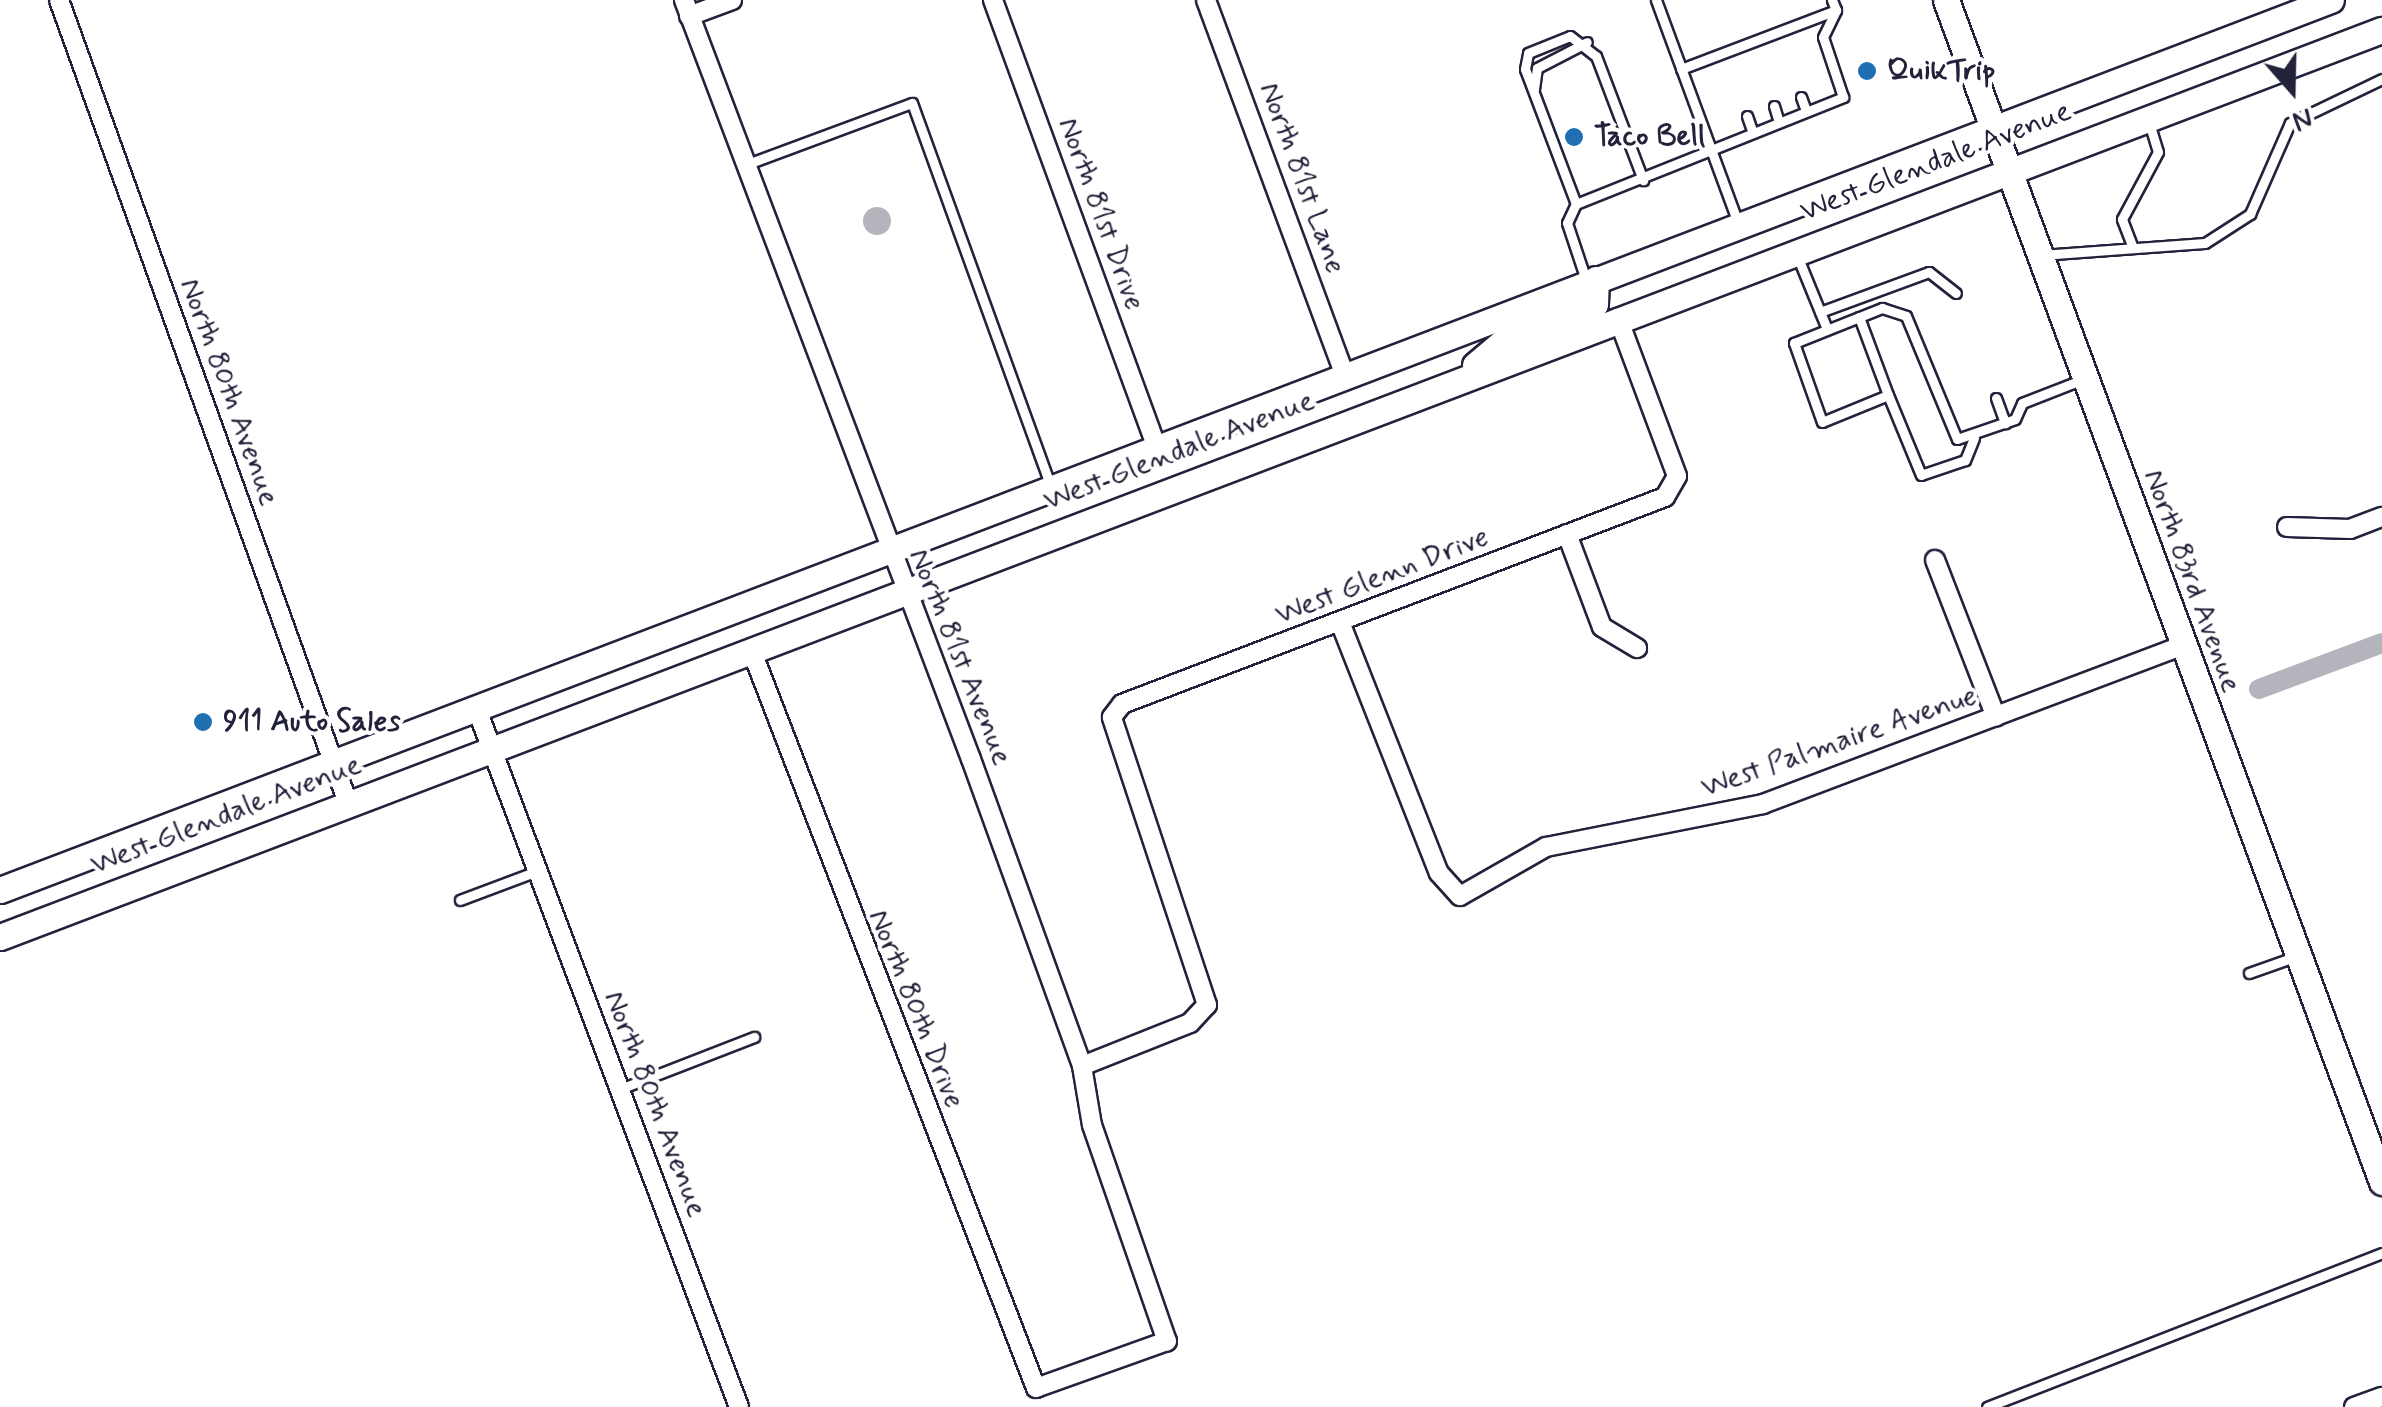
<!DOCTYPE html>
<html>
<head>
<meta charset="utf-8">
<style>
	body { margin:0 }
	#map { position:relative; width:2382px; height:1407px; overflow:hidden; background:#fff; font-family:Mynerve,sans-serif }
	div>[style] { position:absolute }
	.water>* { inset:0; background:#b4b4bc }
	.round { border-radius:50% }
	.canal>* { height:20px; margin:-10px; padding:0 10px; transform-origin:10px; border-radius:10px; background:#b4b4bc }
	.roads { filter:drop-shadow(2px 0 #22223b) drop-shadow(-2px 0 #22223b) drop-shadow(0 2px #22223b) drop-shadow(0 -2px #22223b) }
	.lane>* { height:9px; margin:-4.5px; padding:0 4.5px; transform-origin:4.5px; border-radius:4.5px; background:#fff }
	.street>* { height:18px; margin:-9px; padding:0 9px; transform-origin:9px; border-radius:9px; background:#fff }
	.secondary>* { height:25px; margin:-12.5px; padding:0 12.5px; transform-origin:12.5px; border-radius:12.5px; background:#fff }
	.dots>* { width:28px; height:28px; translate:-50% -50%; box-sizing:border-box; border:5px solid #fff; border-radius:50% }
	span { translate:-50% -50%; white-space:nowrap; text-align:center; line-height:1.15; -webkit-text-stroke:8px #fff; paint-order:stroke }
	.poi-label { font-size:30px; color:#22223b; font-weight:700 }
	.left { translate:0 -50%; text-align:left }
	.street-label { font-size:30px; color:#22223b }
	.north { position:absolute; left:2242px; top:40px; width:100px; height:100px; -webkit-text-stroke:8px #fff; paint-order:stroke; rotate:160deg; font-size:28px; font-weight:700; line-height:40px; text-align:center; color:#22223b }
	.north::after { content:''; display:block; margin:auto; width:35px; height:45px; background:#22223b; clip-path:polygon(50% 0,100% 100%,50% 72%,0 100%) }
</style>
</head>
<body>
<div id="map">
	<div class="water">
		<i class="round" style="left:863px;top:207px;width:28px;height:28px"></i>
	</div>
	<div class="canal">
		<i style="left:2259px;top:689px;width:131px;rotate:-20.5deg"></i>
	</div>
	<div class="roads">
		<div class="lane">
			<i style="left:1656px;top:0;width:238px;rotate:69.8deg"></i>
			<i style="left:1681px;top:69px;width:166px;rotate:-20.8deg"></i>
			<i style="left:1836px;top:10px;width:11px;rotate:-112deg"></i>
			<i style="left:1534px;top:89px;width:21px;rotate:-82deg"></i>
			<i style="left:1537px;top:68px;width:56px;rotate:-27.5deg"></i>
			<i style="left:1801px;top:97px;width:15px;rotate:70deg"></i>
			<i style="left:1774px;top:106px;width:17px;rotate:73deg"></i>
			<i style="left:1747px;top:116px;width:18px;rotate:71deg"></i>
			<i style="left:745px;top:165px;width:178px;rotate:-20.4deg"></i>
			<i style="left:912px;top:103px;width:406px;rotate:70.1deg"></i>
			<i style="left:1576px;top:204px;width:144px;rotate:-110.7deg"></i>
			<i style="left:1525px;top:69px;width:16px;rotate:-79deg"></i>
			<i style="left:1528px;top:53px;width:45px;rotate:-22deg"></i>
			<i style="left:1570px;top:36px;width:33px;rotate:38deg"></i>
			<i style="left:1596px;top:56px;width:133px;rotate:69.2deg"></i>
			<i style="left:2133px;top:248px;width:31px;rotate:-111deg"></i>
			<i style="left:2122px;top:219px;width:76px;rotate:-61.8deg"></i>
			<i style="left:2158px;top:152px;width:34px;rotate:-107deg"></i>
			<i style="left:2041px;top:255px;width:164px;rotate:-4.2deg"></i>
			<i style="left:2205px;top:243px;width:54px;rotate:-32.8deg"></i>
			<i style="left:2250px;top:214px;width:99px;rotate:-66.3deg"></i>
			<i style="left:2290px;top:123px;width:102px;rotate:-25.6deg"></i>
			<i style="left:1798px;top:258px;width:77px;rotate:67.8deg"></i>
			<i style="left:1586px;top:280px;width:60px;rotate:-108.4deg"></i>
			<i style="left:1567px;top:223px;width:21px;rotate:-65deg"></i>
			<i style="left:1576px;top:204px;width:288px;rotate:-21.8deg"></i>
			<i style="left:1843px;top:97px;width:63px;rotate:-108.4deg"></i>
			<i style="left:1823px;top:37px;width:30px;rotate:-64deg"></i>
			<i style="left:1820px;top:312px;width:116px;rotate:-20.2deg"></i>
			<i style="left:1929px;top:272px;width:34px;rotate:38deg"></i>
			<i style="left:1859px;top:317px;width:83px;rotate:69.6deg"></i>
			<i style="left:1996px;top:398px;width:27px;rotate:70deg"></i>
			<i style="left:1974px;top:438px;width:24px;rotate:112deg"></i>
			<i style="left:1965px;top:460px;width:46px;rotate:161.2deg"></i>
			<i style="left:1921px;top:475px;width:87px;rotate:-112.4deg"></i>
			<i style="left:1888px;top:395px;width:71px;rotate:157.8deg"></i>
			<i style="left:1822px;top:422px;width:84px;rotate:-109.5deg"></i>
			<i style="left:1794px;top:343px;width:95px;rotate:-21.7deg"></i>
			<i style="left:1882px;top:308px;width:25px;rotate:18deg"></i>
			<i style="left:1906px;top:316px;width:133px;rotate:67.5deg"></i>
			<i style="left:1957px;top:439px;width:61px;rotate:-19deg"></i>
			<i style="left:2015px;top:419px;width:17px;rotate:-66deg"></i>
			<i style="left:2022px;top:403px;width:63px;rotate:-21.3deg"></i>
			<i style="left:460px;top:900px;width:82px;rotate:-20.6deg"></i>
			<i style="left:2249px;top:973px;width:48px;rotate:-19.6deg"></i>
			<i style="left:620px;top:1089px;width:144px;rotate:-21.2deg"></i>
			<i style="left:1987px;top:1407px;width:424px;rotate:-21.3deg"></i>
		</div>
		<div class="street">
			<i style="left:59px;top:0;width:853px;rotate:70.21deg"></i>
			<i style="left:684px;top:0;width:811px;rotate:69.29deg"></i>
			<i style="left:971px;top:759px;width:326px;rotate:70.1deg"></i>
			<i style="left:1082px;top:1066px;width:60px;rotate:80.4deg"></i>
			<i style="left:1092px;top:1125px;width:229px;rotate:70.9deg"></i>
			<i style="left:1167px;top:1341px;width:139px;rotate:160.3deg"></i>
			<i style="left:1036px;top:1388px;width:792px;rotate:-111.09deg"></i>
			<i style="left:993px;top:0;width:476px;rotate:69.9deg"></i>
			<i style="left:1206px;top:0;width:400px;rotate:69.7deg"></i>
			<i style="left:689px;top:16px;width:46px;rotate:-20.4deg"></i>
			<i style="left:2287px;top:527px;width:63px;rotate:1.8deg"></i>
			<i style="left:2350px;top:529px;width:34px;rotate:-21deg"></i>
			<i style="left:1567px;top:534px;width:99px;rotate:69.4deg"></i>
			<i style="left:1602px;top:627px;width:41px;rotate:31deg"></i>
			<i style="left:1935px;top:560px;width:168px;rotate:68.8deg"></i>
			<i style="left:1340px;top:622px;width:270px;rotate:68.5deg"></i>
			<i style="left:1439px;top:873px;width:31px;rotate:48deg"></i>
			<i style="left:1460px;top:896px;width:99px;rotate:-29.7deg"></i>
			<i style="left:1546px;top:847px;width:221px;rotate:-11.2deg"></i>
			<i style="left:1763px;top:804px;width:447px;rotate:-20.7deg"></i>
			<i style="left:476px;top:707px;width:748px;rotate:69.41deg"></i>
			<i style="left:1082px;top:1066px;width:116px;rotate:-21.7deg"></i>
			<i style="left:1190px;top:1023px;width:25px;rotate:-47deg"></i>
			<i style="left:1207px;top:1005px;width:303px;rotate:-108.3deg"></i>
			<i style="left:1112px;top:717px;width:16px;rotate:-52deg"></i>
			<i style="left:1122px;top:704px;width:581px;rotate:-20.87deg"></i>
			<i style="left:1665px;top:497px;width:24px;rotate:-60deg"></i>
			<i style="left:1677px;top:476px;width:169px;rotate:-110.5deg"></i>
			<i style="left:2354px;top:1407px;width:30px;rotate:-20deg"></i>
		</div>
		<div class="secondary">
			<i style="left:1946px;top:0;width:1260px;rotate:69.75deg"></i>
			<i style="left:1475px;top:365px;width:38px;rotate:-40deg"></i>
			<i style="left:1504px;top:341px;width:98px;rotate:-22.1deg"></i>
			<i style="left:1595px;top:304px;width:25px;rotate:-88deg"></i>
			<i style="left:0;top:890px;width:2495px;rotate:-20.9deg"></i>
			<i style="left:0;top:937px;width:2549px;rotate:-20.85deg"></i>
		</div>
	</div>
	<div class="dots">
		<i style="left:1867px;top:71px;background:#1f6fb2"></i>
		<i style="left:1574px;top:137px;background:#1f6fb2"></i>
		<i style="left:203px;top:722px;background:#1f6fb2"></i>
	</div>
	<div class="poi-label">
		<span class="left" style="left:1887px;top:71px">QuikTrip</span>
		<span class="left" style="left:1594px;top:137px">Taco Bell</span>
		<span class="left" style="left:223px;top:722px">911 Auto Sales</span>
	</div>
	<div class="street-label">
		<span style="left:1936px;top:162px;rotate:-21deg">West Glendale Avenue</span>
		<span style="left:1302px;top:178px;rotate:70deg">North 81st Lane</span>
		<span style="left:1101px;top:214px;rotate:70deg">North 81st Drive</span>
		<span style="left:229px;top:392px;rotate:70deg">North 80th Avenue</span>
		<span style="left:1179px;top:451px;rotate:-21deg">West Glendale Avenue</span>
		<span style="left:1382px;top:576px;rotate:-21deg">West Glenn Drive</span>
		<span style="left:2192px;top:581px;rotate:70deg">North 83rd Avenue</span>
		<span style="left:960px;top:657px;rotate:68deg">North 81st Avenue</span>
		<span style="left:1839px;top:742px;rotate:-19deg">West Palmaire Avenue</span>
		<span style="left:226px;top:815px;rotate:-21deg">West Glendale Avenue</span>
		<span style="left:916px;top:1009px;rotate:68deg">North 80th Drive</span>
		<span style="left:655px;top:1104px;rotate:69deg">North 80th Avenue</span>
	</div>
	<div class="north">N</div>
</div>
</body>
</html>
